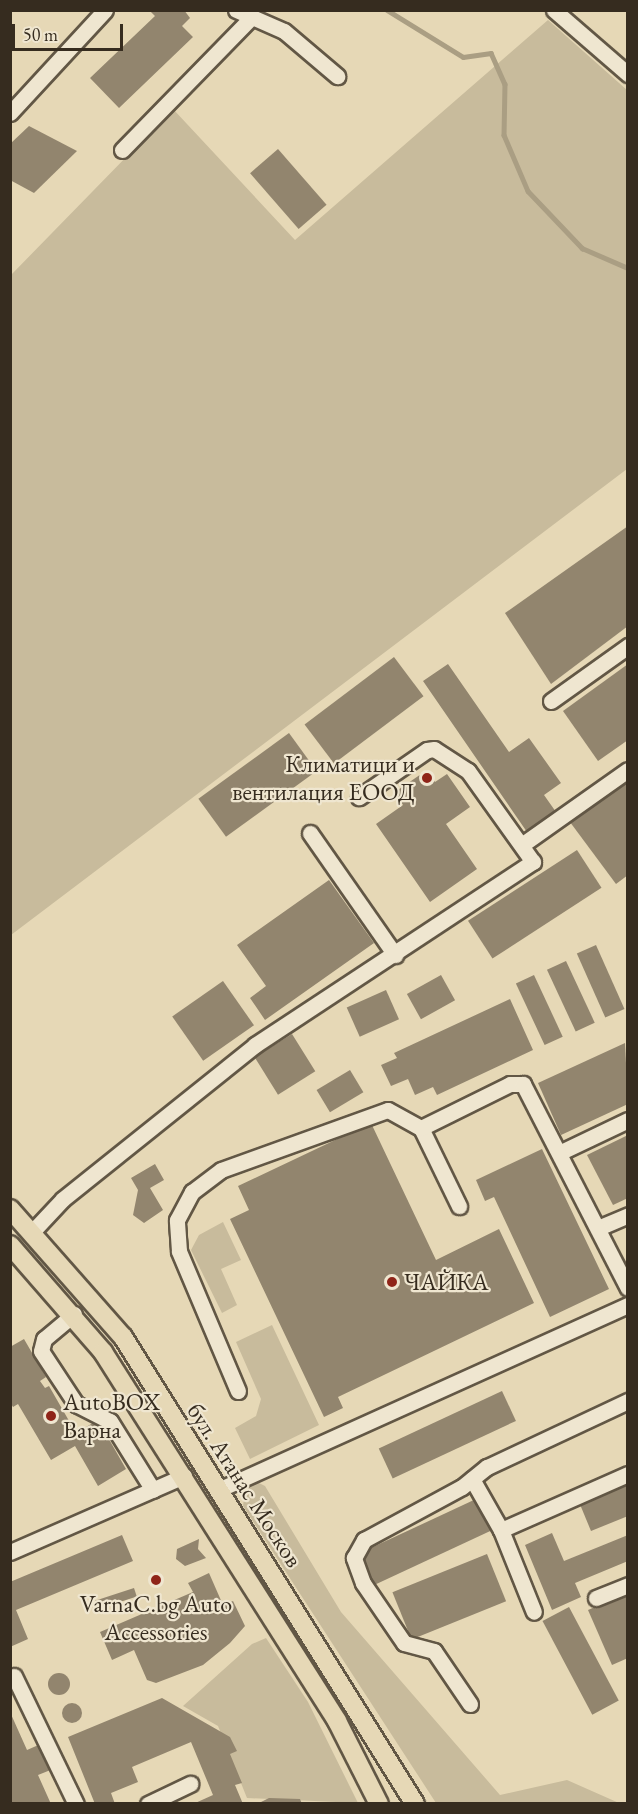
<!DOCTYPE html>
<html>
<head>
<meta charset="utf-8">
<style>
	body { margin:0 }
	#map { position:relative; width:638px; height:1814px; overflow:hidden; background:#e6d8b6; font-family:"EB Garamond",serif }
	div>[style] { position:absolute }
	.green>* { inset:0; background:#c8bb9c }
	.stream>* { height:4.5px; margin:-2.25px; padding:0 2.25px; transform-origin:2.25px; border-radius:2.25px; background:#aa9e83 }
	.building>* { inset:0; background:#92856e; transform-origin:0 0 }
	.round { border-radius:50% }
	.roads { filter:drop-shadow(2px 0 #625745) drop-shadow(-2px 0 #625745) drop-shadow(0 2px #625745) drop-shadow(0 -2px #625745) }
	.minor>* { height:15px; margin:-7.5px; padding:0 7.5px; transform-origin:7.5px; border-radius:7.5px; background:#efe6d0 }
	.major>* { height:18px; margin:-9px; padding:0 9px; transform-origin:9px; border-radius:9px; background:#e6d8b6 }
	.dots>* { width:16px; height:16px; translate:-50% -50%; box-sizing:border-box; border:3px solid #efe6d0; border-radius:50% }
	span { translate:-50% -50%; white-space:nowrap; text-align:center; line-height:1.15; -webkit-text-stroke:4.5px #efe6d0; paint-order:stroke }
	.poi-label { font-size:24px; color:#362c1f }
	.right { translate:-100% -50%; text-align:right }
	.left { translate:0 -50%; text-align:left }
	.street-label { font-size:24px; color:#362c1f }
	.frame { position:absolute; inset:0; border:12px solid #362c1f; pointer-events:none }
	.scale { position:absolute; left:12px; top:24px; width:111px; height:27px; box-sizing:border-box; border:3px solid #362c1f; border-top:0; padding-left:8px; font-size:18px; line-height:21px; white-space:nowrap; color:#362c1f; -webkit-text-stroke:4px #efe6d0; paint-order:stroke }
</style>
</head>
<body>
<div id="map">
	<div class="green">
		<i style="clip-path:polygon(548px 20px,627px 90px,627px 469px,11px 935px,11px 275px,173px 109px,295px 240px)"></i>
		<i style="clip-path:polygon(223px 1222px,241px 1260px,221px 1269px,237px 1305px,222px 1313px,191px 1250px,199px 1235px)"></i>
		<i style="clip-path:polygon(272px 1325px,319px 1425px,250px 1459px,235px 1428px,256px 1416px,261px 1399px,236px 1342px)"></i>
		<i style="clip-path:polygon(255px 1481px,265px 1486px,341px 1612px,500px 1795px,567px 1780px,619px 1803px,436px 1803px,243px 1506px,245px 1488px)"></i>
		<i style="clip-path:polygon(266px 1638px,308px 1702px,358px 1803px,247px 1798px,218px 1726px,183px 1706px,252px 1644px)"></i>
	</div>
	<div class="stream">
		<i style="left:387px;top:10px;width:89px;rotate:31.7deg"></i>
		<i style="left:463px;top:57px;width:28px;rotate:-8deg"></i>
		<i style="left:491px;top:53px;width:34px;rotate:66deg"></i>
		<i style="left:505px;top:84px;width:51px;rotate:91.1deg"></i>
		<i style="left:504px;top:135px;width:61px;rotate:66.8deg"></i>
		<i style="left:528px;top:191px;width:79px;rotate:46.5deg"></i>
		<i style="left:582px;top:248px;width:50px;rotate:23.5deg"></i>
	</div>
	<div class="building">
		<i style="clip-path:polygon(149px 10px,184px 10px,190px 18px,182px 26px,193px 37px,119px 108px,90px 78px,155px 16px)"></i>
		<i style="clip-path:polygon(29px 126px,77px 151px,34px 193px,10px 180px,10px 144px)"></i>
		<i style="left:278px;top:149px;width:74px;height:37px;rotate:49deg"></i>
		<i style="clip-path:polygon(628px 526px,628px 626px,551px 684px,505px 613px)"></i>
		<i style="left:394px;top:657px;width:49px;height:112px;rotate:53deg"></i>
		<i style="clip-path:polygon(448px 664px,509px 752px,529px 738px,561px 783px,544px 795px,556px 812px,527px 832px,423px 681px)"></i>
		<i style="clip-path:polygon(628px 664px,628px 740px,598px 761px,563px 711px)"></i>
		<i style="left:289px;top:733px;width:47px;height:112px;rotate:54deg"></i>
		<i style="clip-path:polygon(427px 770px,435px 782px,447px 774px,470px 807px,446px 824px,477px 869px,430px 902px,376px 824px,403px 805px,395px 792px)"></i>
		<i style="clip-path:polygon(628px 777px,628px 875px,616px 884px,567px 818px)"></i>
		<i style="left:577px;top:850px;width:45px;height:130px;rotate:57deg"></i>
		<i style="clip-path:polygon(329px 880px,374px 943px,265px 1020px,250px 998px,266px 986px,237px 945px)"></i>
		<i style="left:596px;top:945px;width:70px;height:21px;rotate:66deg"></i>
		<i style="left:566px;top:961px;width:68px;height:21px;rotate:65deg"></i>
		<i style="left:441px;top:975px;width:29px;height:39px;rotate:61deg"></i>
		<i style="left:534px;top:975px;width:68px;height:20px;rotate:65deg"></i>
		<i style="left:223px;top:981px;width:54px;height:62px;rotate:55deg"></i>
		<i style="left:386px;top:990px;width:32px;height:43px;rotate:66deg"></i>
		<i style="clip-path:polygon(510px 999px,533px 1050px,437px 1095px,433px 1087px,415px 1095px,408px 1079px,391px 1086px,381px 1065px,397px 1058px,394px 1053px)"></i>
		<i style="left:292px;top:1034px;width:44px;height:44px;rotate:58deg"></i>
		<i style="clip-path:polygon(625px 1043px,628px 1104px,561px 1135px,538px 1083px)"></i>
		<i style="left:350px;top:1070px;width:26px;height:39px;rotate:59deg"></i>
		<i style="clip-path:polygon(371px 1123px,436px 1260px,499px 1229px,534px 1303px,338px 1397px,343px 1408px,324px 1417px,230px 1219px,249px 1210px,238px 1186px)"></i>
		<i style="clip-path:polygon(628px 1135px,628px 1198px,613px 1205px,587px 1155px)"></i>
		<i style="clip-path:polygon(542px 1149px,609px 1289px,550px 1317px,494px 1197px,485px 1201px,476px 1180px)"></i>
		<i style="clip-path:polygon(155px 1164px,164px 1180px,150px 1188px,163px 1210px,144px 1223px,133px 1215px,138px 1190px,131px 1178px)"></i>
		<i style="clip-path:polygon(24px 1339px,46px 1377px,40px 1381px,45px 1388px,49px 1386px,76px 1433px,98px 1420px,126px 1469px,98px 1486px,75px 1446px,51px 1460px,18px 1404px,13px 1407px,10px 1402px,10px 1347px)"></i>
		<i style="left:502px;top:1391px;width:33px;height:136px;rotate:65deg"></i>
		<i style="clip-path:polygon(628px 1483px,628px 1516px,591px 1531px,579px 1502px)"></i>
		<i style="left:476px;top:1499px;width:35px;height:128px;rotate:65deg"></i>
		<i style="clip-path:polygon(552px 1533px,564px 1561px,628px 1535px,628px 1561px,575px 1583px,581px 1597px,552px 1610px,525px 1545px)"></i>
		<i style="clip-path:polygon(122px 1535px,133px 1561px,16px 1610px,28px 1639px,10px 1647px,10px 1582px)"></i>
		<i style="clip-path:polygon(199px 1539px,198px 1549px,206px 1558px,185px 1566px,176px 1559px,177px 1549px)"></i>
		<i style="left:487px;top:1554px;width:51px;height:102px;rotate:68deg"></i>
		<i style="clip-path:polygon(209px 1573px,223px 1605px,233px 1601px,245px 1626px,230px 1643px,203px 1665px,156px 1683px,147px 1680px,134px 1650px,112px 1660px,100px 1632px,193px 1592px,188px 1583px)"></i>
		<i style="left:134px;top:1588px;width:9px;height:41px;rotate:72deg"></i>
		<i style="clip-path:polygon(628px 1593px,628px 1658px,612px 1665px,588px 1610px)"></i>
		<i style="left:569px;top:1607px;width:106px;height:30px;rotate:62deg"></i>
		<i class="round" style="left:48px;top:1673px;width:22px;height:22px"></i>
		<i style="clip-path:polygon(162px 1698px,230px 1737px,237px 1751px,230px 1754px,242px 1783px,235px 1785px,243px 1804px,193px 1804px,213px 1795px,191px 1742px,132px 1767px,138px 1782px,111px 1793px,115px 1804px,95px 1804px,68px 1737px)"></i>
		<i class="round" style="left:62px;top:1703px;width:20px;height:20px"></i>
		<i style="clip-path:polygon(10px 1712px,27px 1750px,43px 1743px,53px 1769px,38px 1775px,51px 1804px,10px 1804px)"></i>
		<i style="clip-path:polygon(269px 1798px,300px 1799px,302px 1804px,257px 1804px)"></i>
	</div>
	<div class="roads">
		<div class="minor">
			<i style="left:236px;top:10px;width:52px;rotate:23.6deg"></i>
			<i style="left:284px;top:31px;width:70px;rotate:40.3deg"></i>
			<i style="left:554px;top:10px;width:98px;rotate:40.9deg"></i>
			<i style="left:10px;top:113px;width:140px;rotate:-47.3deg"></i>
			<i style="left:122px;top:150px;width:186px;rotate:-45.7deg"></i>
			<i style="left:551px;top:701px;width:95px;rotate:-35.5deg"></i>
			<i style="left:310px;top:833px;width:149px;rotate:55.1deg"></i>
			<i style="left:523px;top:844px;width:128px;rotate:-35.2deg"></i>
			<i style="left:421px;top:1128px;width:87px;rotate:64deg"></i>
			<i style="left:561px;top:1152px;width:74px;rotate:-25.5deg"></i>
			<i style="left:598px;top:1228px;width:33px;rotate:-23deg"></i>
			<i style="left:32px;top:1232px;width:45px;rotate:-46.8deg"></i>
			<i style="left:63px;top:1199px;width:246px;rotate:-38.7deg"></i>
			<i style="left:255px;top:1045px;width:333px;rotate:-33.4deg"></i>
			<i style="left:533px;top:862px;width:112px;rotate:-125.5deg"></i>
			<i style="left:468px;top:771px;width:40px;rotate:-147.1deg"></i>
			<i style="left:434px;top:749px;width:7px;rotate:172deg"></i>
			<i style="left:427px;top:750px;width:83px;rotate:145.3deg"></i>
			<i style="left:74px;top:1314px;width:39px;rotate:140deg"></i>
			<i style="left:44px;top:1339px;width:12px;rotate:104deg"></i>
			<i style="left:41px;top:1351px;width:64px;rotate:56.6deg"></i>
			<i style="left:76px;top:1404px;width:38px;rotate:27deg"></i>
			<i style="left:110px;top:1421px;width:81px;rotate:58.1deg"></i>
			<i style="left:238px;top:1391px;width:152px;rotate:-112.9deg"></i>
			<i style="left:179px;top:1251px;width:31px;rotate:-94deg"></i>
			<i style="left:177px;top:1220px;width:32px;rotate:-62deg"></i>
			<i style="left:192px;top:1192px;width:36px;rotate:-37deg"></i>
			<i style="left:221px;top:1170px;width:177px;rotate:-19.8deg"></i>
			<i style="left:388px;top:1110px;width:38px;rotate:29deg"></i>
			<i style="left:421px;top:1128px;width:99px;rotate:-26.3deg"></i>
			<i style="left:510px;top:1084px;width:13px"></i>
			<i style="left:523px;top:1084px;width:229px;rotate:62.8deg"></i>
			<i style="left:472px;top:1479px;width:59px;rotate:60.4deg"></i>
			<i style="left:501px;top:1530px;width:88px;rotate:68.1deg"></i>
			<i style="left:218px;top:1490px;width:450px;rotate:-24.3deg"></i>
			<i style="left:501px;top:1530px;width:139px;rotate:-23.8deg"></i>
			<i style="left:10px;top:1552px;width:190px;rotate:-23.6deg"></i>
			<i style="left:596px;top:1598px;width:35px;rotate:-22deg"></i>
			<i style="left:14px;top:1676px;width:142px;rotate:64.2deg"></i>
			<i style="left:470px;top:1704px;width:64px;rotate:-124.2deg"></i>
			<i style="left:434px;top:1651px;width:31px;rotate:-165deg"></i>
			<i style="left:404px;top:1643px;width:73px;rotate:-124.3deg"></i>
			<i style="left:363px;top:1583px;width:27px;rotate:-110deg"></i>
			<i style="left:354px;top:1558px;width:21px;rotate:-61deg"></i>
			<i style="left:364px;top:1540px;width:111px;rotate:-28.4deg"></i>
			<i style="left:462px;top:1487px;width:32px;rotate:-39deg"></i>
			<i style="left:487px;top:1467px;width:156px;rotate:-25.1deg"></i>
			<i style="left:148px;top:1804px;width:47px;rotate:-25.5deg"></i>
		</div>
		<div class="major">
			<i style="left:10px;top:1209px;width:171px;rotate:48.6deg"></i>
			<i style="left:123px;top:1337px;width:551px;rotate:57.98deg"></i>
			<i style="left:10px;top:1245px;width:142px;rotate:49deg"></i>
			<i style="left:103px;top:1352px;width:437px;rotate:57.6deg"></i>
			<i style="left:337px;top:1721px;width:93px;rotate:63.2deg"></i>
		</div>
	</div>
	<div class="dots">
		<i style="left:427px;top:778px;background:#8f2418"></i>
		<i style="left:392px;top:1282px;background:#8f2418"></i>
		<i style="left:51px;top:1416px;background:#8f2418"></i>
		<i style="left:156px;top:1580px;background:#8f2418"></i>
	</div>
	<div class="poi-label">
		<span class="right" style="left:415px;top:778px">Климатици и<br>вентилация ЕООД</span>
		<span class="left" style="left:404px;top:1282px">ЧАЙКА</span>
		<span class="left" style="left:63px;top:1416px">AutoBOX<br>Варна</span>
		<span style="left:156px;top:1618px">VarnaC.bg Auto<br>Accessories</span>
	</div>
	<div class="street-label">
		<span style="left:245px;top:1485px;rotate:57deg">бул. Атанас Москов</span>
	</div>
	<div class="frame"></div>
	<div class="scale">50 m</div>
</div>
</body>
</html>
